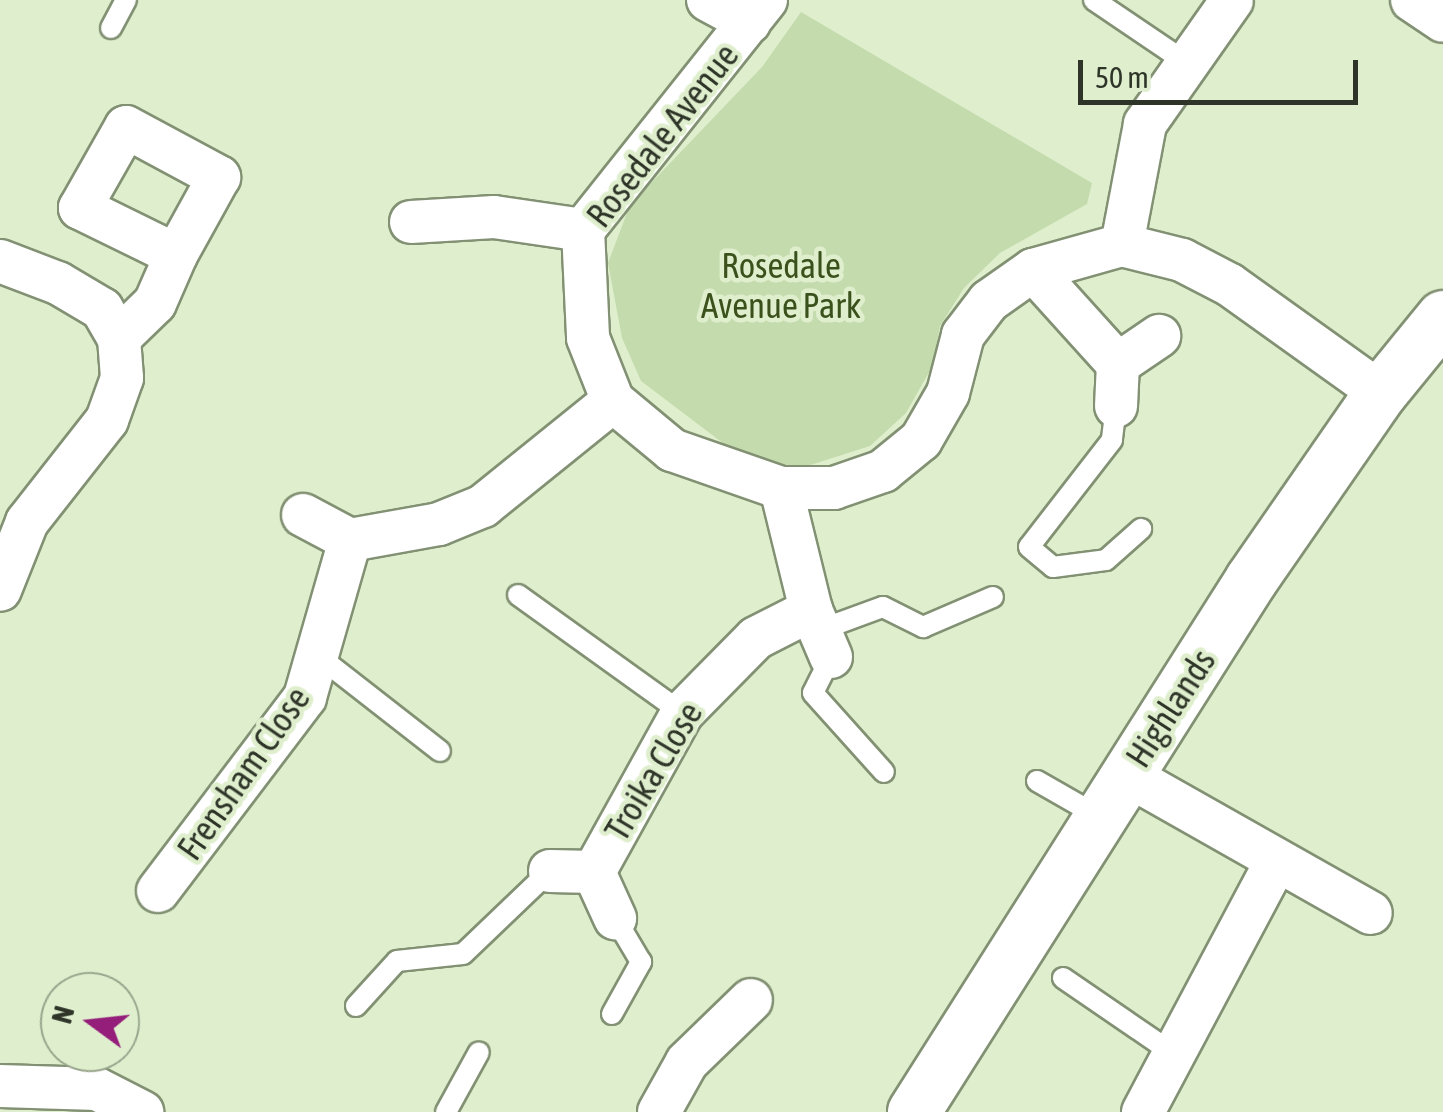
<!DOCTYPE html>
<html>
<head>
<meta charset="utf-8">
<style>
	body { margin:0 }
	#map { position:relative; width:1443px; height:1112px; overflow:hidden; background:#dfefce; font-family:"Asap Condensed",sans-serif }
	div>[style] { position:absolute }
	.green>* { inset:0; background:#c4dbad }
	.roads { filter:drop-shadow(2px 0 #829173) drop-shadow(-2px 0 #829173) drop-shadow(0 2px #829173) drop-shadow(0 -2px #829173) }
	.service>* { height:20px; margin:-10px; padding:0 10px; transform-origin:10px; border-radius:10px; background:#fff }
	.minor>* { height:42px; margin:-21px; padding:0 21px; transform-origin:21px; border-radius:21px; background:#fff }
	.tertiary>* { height:52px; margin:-26px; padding:0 26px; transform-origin:26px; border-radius:26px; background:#fff }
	span { translate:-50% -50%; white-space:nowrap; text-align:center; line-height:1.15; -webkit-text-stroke:9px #dfefce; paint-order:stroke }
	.street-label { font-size:35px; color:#2e3528 }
	.park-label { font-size:35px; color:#3a511c }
	.north { position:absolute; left:40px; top:972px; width:100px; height:100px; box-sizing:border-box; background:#dfefce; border:2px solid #98a58c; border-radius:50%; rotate:285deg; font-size:28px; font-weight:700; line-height:40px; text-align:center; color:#2e3528 }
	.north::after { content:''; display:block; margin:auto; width:35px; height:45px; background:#951e7a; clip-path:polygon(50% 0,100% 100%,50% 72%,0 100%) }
	.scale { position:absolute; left:1078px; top:60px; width:280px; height:45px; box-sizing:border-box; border:5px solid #2e3528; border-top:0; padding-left:12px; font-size:30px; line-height:35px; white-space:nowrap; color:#2e3528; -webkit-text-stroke:8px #dfefce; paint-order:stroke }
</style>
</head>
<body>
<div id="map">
	<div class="green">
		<i style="clip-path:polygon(801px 12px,1092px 183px,1087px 204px,1000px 253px,964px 288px,940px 326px,932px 367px,906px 413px,870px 446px,801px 468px,736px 453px,641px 381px,622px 338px,608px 263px,630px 205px,762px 67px)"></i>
	</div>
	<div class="roads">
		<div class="service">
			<i style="left:1094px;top:0;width:112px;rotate:34.1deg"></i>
			<i style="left:111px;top:28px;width:32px;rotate:-62deg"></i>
			<i style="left:1116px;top:406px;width:34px;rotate:97deg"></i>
			<i style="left:1112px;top:440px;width:135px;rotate:127.8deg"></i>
			<i style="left:1029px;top:547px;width:31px;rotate:40deg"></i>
			<i style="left:1053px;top:567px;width:53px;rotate:-7.5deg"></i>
			<i style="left:1106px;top:560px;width:47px;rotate:-41.5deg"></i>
			<i style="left:518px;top:595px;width:202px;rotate:35.7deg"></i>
			<i style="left:820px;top:630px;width:67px;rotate:-20.1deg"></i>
			<i style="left:883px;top:607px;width:45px;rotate:26.6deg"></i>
			<i style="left:923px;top:627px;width:76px;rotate:-23.2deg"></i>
			<i style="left:317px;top:655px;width:156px;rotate:38deg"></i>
			<i style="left:831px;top:657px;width:40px;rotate:116.6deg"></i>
			<i style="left:813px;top:693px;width:106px;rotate:48.1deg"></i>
			<i style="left:1037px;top:781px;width:70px;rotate:29.8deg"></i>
			<i style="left:1063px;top:978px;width:135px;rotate:34.4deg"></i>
			<i style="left:356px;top:1006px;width:61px;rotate:-47.7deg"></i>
			<i style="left:397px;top:961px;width:66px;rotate:-6.1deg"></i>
			<i style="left:463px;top:954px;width:120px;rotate:-43.7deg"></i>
			<i style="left:612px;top:1014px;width:60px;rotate:-60.9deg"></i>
			<i style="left:641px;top:962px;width:51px;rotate:-120.6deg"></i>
			<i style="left:446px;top:1112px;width:68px;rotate:-61.2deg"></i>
		</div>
		<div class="minor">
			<i style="left:708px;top:0;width:47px;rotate:28.2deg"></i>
			<i style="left:766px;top:0;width:294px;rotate:128.5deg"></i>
			<i style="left:583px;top:230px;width:108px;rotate:87.3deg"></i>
			<i style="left:588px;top:338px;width:68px;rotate:68.4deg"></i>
			<i style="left:613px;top:401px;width:77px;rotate:39.7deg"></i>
			<i style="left:672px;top:450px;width:115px;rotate:19.2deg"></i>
			<i style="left:781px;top:488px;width:53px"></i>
			<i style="left:834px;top:488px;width:52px;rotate:-19.1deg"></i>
			<i style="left:883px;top:471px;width:49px;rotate:-39.2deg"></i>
			<i style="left:921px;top:440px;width:54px;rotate:-60.1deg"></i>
			<i style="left:948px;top:393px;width:60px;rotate:-75.5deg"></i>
			<i style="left:963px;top:335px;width:43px;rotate:-52.6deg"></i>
			<i style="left:989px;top:301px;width:54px;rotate:-35.2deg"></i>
			<i style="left:1033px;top:270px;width:92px;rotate:-15.7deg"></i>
			<i style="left:1122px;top:245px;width:62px;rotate:14deg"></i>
			<i style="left:1182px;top:260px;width:54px;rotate:27.5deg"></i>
			<i style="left:1230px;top:285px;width:186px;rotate:35.6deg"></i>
			<i style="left:1412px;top:0;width:37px;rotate:34deg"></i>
			<i style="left:411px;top:222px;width:83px;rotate:-3.4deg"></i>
			<i style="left:494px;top:217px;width:90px;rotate:8.3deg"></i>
			<i style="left:1122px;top:245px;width:123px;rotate:-79.2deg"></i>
			<i style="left:1145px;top:124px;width:151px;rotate:-54.9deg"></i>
			<i style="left:0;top:261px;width:62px;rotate:20.8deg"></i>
			<i style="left:58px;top:283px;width:51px;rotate:30.6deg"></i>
			<i style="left:102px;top:309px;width:34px;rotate:60deg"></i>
			<i style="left:119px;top:338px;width:40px;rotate:85.7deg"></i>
			<i style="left:122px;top:378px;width:45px;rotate:109.7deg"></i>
			<i style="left:107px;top:420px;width:130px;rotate:128.1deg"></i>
			<i style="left:27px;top:522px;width:73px;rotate:111.7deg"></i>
			<i style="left:1033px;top:270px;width:127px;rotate:47.9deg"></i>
			<i style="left:119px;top:338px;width:50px;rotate:-44.2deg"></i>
			<i style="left:155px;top:303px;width:52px;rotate:-66.4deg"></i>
			<i style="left:176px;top:255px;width:107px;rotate:-153.9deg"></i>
			<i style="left:80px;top:208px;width:93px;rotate:-60.4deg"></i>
			<i style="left:126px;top:127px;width:106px;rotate:28.3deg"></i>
			<i style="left:219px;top:177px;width:89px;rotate:118.9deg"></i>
			<i style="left:1116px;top:406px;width:42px;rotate:-87.3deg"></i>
			<i style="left:1118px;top:364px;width:50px;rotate:-34.3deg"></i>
			<i style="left:303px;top:515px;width:53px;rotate:28deg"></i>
			<i style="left:811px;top:610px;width:51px;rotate:66.9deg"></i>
			<i style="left:1127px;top:775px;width:280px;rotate:29.5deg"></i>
			<i style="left:550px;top:871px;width:44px;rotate:1.3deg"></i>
			<i style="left:594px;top:872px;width:51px;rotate:65.5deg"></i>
			<i style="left:594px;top:872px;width:182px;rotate:-61deg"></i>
			<i style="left:682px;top:713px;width:105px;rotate:-45.4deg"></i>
			<i style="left:756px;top:638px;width:62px;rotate:-27deg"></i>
			<i style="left:811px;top:610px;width:126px;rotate:-103.8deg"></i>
			<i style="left:158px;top:891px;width:243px;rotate:-52.8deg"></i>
			<i style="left:305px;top:697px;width:163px;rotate:-74deg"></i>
			<i style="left:350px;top:540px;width:90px;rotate:-10.2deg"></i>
			<i style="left:439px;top:524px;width:48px;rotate:-22.2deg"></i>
			<i style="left:483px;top:506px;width:167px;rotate:-38.9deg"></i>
			<i style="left:0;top:1086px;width:97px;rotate:1.8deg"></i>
			<i style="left:97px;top:1089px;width:51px;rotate:27.1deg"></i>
			<i style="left:659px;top:1112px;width:57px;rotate:-60.8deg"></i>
			<i style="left:687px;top:1062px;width:89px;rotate:-44.1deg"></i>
			<i style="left:1143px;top:1112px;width:283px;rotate:-62deg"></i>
		</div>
		<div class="tertiary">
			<i style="left:914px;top:1112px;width:631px;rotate:-57.62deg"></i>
			<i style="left:1252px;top:579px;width:226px;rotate:-55.3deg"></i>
			<i style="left:1381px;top:393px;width:98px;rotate:-50.8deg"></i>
		</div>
	</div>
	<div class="street-label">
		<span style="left:662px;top:135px;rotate:-52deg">Rosedale Avenue</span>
		<span style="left:1170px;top:708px;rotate:-57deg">Highlands</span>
		<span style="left:653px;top:771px;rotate:-59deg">Troika Close</span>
		<span style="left:243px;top:773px;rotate:-55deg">Frensham Close</span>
	</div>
	<div class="park-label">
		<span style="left:781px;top:285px">Rosedale<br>Avenue Park</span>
	</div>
	<div class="north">N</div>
	<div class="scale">50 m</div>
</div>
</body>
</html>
